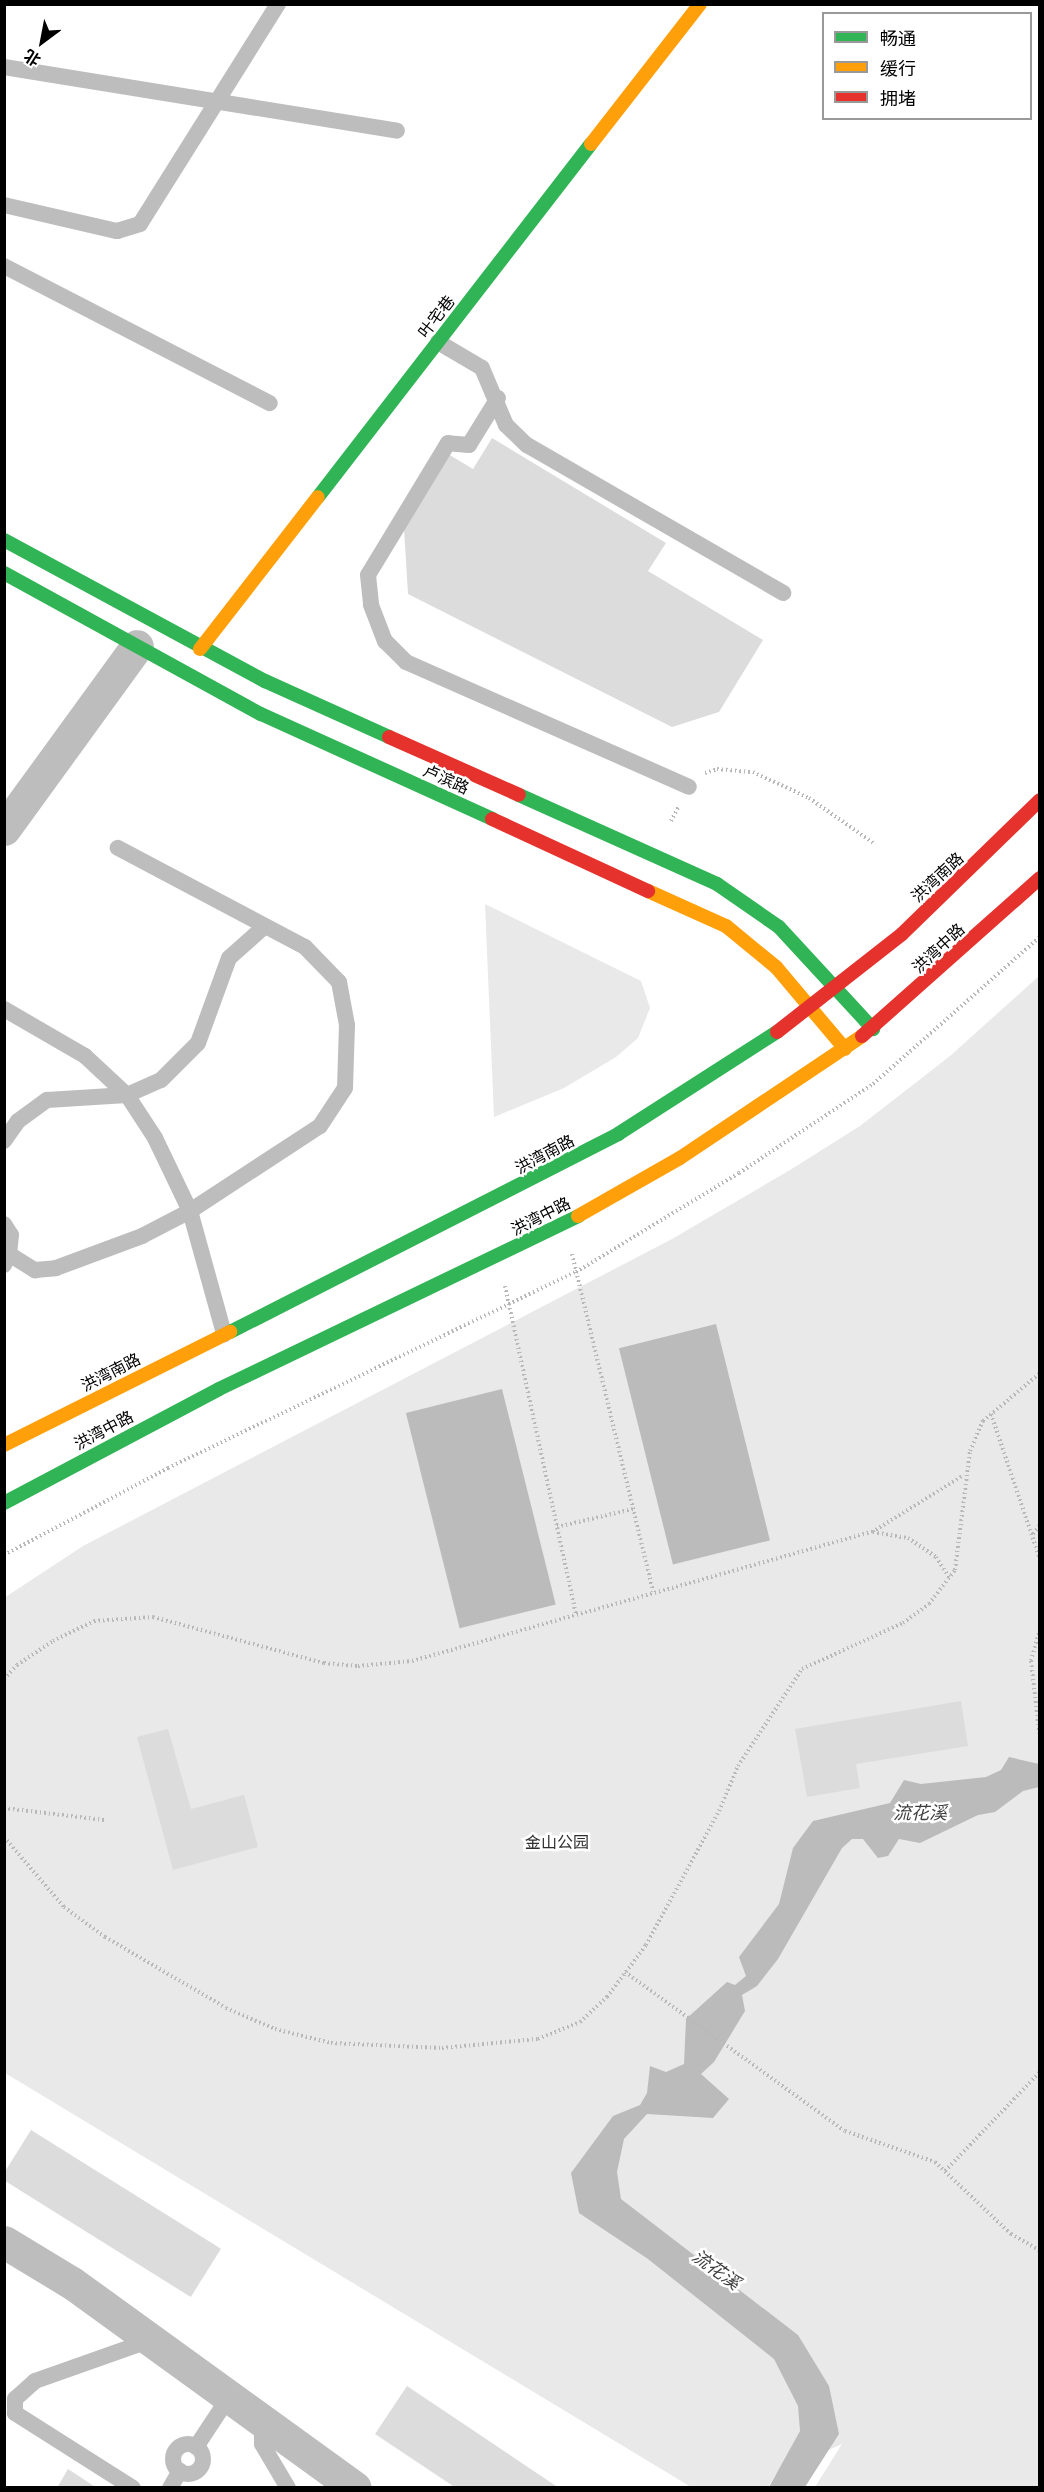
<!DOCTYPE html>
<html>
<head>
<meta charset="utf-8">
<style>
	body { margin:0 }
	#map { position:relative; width:1044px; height:2492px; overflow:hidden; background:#fff; font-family:"Fira Sans","Noto Sans SC",sans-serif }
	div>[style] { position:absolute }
	.green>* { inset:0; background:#e9e9e9 }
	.water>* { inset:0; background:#bbb; transform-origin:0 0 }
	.building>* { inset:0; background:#dcdcdc; transform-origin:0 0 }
	.path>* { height:4px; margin-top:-2px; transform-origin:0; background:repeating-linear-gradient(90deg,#b8b8b8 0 1.5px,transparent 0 4.5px) }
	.lane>* { height:16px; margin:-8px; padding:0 8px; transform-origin:8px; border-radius:8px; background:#bdbdbd }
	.lane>.ring { margin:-8px; padding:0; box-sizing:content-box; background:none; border:16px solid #bdbdbd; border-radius:50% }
	.street>* { height:33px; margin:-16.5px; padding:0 16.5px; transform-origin:16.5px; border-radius:16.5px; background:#bdbdbd }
	.fast>* { height:14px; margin:-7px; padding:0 7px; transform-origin:7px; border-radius:7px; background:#30b455 }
	.slow>* { height:14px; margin:-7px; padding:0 7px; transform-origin:7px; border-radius:7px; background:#ff9f0a }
	.jam>* { height:14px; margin:-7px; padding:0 7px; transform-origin:7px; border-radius:7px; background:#e5322d }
	span { translate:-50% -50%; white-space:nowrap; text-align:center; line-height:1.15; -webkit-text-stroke:5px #fff; paint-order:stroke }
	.street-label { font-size:16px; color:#000 }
	.park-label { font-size:16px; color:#2e2e2e }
	.water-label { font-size:18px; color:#3f3f3f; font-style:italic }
	.frame { position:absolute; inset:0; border:6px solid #000; pointer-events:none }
	.legend { position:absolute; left:822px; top:12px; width:210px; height:108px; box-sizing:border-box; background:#fff; border:2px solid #999; margin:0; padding:8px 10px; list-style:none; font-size:18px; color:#000 }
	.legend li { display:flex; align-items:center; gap:12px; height:30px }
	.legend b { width:30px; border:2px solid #999 }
	.north { position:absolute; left:12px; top:12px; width:60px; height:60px; -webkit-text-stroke:4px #fff; paint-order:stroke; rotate:212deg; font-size:16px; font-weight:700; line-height:24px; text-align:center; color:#000 }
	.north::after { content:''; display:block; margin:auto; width:21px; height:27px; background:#000; clip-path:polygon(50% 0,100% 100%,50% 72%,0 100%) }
</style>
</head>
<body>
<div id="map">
	<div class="green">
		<i style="clip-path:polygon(485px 904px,641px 981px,650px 1008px,638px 1038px,616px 1057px,564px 1088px,494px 1117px)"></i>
		<i style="clip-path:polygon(1039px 976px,1039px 2487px,815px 2487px,842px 2444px,776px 2474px,768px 2487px,691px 2487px,5px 2073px,4px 1598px,83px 1546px,672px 1239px,790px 1170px,860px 1126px,950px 1056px)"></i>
	</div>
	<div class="water">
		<i style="left:716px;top:1324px;width:223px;height:100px;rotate:76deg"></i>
		<i style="left:502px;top:1389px;width:222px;height:99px;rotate:76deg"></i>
		<i style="clip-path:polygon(1009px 1757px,1039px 1764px,1039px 1787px,1023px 1791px,995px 1812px,978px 1815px,920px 1843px,899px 1839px,888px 1856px,878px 1858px,863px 1839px,852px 1839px,842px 1848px,778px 1959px,757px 1986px,742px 1995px,745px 2011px,714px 2062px,701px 2074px,729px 2099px,713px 2118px,647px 2114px,624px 2139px,617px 2172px,621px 2199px,798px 2335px,829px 2386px,839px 2434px,805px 2487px,769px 2487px,800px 2431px,798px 2406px,774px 2359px,648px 2259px,579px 2213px,571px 2173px,613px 2116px,640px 2105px,647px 2093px,650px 2066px,666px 2072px,684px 2064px,686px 2019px,727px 1982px,735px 1985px,746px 1976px,739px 1957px,779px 1904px,793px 1848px,813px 1821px,890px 1803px,904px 1780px,921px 1784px,986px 1777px,1001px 1770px)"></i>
	</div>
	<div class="building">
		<i style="clip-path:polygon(492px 438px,666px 543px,648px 571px,763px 640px,719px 712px,672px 727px,408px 594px,404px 529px,448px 454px,473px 469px)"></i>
		<i style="clip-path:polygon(961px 1701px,968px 1746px,856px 1764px,860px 1788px,807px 1797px,795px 1729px)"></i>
		<i style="clip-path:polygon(168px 1729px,191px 1809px,244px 1795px,258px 1847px,173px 1870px,137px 1737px)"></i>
		<i style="left:31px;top:2130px;width:224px;height:57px;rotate:32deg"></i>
		<i style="clip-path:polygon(407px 2386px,559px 2488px,456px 2488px,375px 2434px)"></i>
		<i style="clip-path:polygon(68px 2469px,97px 2488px,57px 2488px)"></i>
	</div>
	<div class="path">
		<i style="left:705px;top:773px;width:13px;rotate:-18deg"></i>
		<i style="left:717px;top:769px;width:36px;rotate:5deg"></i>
		<i style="left:753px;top:772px;width:62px;rotate:24.9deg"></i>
		<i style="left:809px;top:798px;width:80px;rotate:34.9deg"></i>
		<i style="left:671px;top:821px;width:17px;rotate:-62deg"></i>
		<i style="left:572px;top:1254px;width:347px;rotate:76.5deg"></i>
		<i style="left:505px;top:1286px;width:336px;rotate:77.8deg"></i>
		<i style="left:991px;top:1414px;width:154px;rotate:71.4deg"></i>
		<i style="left:557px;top:1527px;width:78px;rotate:-13.3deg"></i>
		<i style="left:873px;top:1532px;width:36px;rotate:10deg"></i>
		<i style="left:908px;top:1538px;width:34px;rotate:34deg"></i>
		<i style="left:936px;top:1557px;width:24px;rotate:57deg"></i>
		<i style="left:1033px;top:1534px;width:11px;rotate:-52deg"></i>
		<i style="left:4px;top:1555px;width:186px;rotate:-27.9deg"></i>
		<i style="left:168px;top:1468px;width:453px;rotate:-25.7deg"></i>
		<i style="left:576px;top:1272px;width:191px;rotate:-31.3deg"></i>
		<i style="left:739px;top:1173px;width:161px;rotate:-33.6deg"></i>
		<i style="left:873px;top:1084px;width:222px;rotate:-41.4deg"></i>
		<i style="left:1040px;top:1629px;width:33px;rotate:106deg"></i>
		<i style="left:1031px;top:1661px;width:79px;rotate:83.4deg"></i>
		<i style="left:4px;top:1679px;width:19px;rotate:-47deg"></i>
		<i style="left:17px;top:1665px;width:43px;rotate:-33.7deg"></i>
		<i style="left:53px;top:1641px;width:46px;rotate:-26deg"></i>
		<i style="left:94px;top:1621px;width:59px;rotate:-3.9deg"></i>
		<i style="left:153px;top:1617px;width:177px;rotate:15.1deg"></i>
		<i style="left:324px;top:1663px;width:34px;rotate:5deg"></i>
		<i style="left:358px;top:1666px;width:54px;rotate:-5.3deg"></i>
		<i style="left:412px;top:1661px;width:478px;rotate:-15.7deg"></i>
		<i style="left:872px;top:1532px;width:108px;rotate:-31.8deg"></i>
		<i style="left:4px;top:1808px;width:101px;rotate:6.8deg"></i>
		<i style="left:4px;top:1837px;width:92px;rotate:49.4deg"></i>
		<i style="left:64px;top:1907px;width:51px;rotate:36.2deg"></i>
		<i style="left:105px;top:1937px;width:140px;rotate:30.4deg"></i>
		<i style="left:226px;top:2008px;width:53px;rotate:23.2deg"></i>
		<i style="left:275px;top:2029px;width:58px;rotate:14deg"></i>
		<i style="left:331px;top:2043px;width:111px;rotate:2.6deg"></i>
		<i style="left:442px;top:2048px;width:96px;rotate:-5.4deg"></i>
		<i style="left:538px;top:2039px;width:45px;rotate:-22deg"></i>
		<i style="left:580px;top:2022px;width:37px;rotate:-43deg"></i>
		<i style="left:607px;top:1997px;width:65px;rotate:-53.1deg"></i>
		<i style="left:646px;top:1945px;width:153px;rotate:-61.4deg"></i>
		<i style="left:719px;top:1811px;width:49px;rotate:-67.1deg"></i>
		<i style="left:738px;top:1766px;width:116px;rotate:-56.6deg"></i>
		<i style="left:802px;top:1669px;width:111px;rotate:-24.5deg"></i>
		<i style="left:903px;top:1623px;width:32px;rotate:-36deg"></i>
		<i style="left:929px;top:1604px;width:43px;rotate:-52.6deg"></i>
		<i style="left:955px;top:1570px;width:120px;rotate:-82.8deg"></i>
		<i style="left:970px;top:1451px;width:33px;rotate:-67deg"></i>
		<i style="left:983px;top:1421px;width:75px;rotate:-40.1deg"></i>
		<i style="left:625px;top:1972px;width:271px;rotate:35.9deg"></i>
		<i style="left:845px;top:2131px;width:95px;rotate:19deg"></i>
		<i style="left:935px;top:2162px;width:105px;rotate:43.5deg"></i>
		<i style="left:1011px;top:2234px;width:34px;rotate:30deg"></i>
		<i style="left:945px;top:2171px;width:137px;rotate:-46.2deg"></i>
	</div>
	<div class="lane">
		<i style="left:4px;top:67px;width:398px;rotate:9.2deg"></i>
		<i style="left:4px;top:205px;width:116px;rotate:13deg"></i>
		<i style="left:117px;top:231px;width:24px;rotate:-17deg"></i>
		<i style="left:140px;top:224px;width:260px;rotate:-57.9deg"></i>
		<i style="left:4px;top:266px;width:299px;rotate:27.3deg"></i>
		<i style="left:438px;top:342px;width:51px;rotate:30.6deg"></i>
		<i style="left:482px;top:368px;width:62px;rotate:67.2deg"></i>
		<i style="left:506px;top:425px;width:29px;rotate:44deg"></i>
		<i style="left:527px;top:445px;width:296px;rotate:30deg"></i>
		<i style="left:498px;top:398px;width:55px;rotate:121.7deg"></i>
		<i style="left:469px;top:445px;width:21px;rotate:-175deg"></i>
		<i style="left:448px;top:443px;width:154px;rotate:121.2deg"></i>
		<i style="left:368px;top:575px;width:30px;rotate:84deg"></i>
		<i style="left:371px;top:605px;width:39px;rotate:69deg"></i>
		<i style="left:385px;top:641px;width:30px;rotate:45deg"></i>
		<i style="left:406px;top:662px;width:309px;rotate:23.8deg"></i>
		<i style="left:4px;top:1009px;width:94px;rotate:30.1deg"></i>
		<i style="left:85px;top:1056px;width:57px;rotate:42.9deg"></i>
		<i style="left:127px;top:1095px;width:51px;rotate:56.9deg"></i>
		<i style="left:155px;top:1138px;width:81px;rotate:64.4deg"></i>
		<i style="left:190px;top:1211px;width:128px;rotate:74.5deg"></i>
		<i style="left:4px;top:1141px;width:24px;rotate:-55deg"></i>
		<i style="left:18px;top:1121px;width:36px;rotate:-36deg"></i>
		<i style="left:47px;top:1100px;width:80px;rotate:-3.6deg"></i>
		<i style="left:127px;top:1095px;width:37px;rotate:-24deg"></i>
		<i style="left:161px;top:1080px;width:52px;rotate:-45deg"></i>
		<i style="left:198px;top:1043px;width:90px;rotate:-70deg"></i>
		<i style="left:229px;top:958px;width:48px;rotate:-41.6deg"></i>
		<i style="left:4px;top:1224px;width:13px;rotate:58deg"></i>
		<i style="left:11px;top:1235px;width:19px;rotate:96deg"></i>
		<i style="left:4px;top:1265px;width:12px;rotate:-66deg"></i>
		<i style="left:9px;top:1254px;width:31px;rotate:32deg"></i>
		<i style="left:35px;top:1270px;width:21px;rotate:-5deg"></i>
		<i style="left:56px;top:1268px;width:92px;rotate:-20.4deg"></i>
		<i style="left:142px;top:1236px;width:54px;rotate:-27.5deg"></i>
		<i style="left:190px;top:1211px;width:155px;rotate:-33.2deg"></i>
		<i style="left:320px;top:1126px;width:45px;rotate:-56.7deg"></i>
		<i style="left:345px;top:1088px;width:63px;rotate:-88.2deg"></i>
		<i style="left:347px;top:1025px;width:44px;rotate:-100.5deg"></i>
		<i style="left:339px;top:982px;width:49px;rotate:-134.2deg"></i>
		<i style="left:305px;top:947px;width:212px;rotate:-152.1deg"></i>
		<i style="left:262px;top:2421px;width:23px;rotate:90deg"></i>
		<i style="left:262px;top:2444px;width:51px;rotate:59.4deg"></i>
		<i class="ring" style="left:173px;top:2444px;width:14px;height:14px"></i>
		<i style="left:196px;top:2447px;width:60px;rotate:-56.6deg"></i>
		<i style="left:133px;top:2488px;width:140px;rotate:-147.6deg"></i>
		<i style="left:15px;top:2413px;width:14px;rotate:-90deg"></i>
		<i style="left:15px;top:2399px;width:27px;rotate:-42deg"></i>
		<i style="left:35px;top:2381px;width:123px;rotate:-19.5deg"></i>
		<i style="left:170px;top:2488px;width:20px;rotate:-60deg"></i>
	</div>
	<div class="street">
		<i style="left:4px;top:829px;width:226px;rotate:-54deg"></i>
		<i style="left:4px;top:2242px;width:79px;rotate:31.1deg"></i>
		<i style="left:72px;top:2283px;width:349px;rotate:35.9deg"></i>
	</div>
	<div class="fast">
		<i style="left:318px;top:497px;width:446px;rotate:-52.3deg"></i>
		<i style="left:4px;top:540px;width:297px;rotate:28.4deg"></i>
		<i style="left:265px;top:681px;width:136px;rotate:24.3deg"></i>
		<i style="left:4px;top:573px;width:293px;rotate:28.8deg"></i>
		<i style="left:261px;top:714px;width:254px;rotate:24.4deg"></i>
		<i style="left:519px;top:795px;width:217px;rotate:24.2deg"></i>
		<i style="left:717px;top:884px;width:75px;rotate:34.7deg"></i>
		<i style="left:779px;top:927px;width:139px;rotate:47.3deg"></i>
		<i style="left:230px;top:1332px;width:436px;rotate:-27deg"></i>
		<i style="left:618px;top:1134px;width:189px;rotate:-32.7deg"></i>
		<i style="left:4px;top:1503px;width:243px;rotate:-27.9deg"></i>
		<i style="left:219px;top:1389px;width:399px;rotate:-25.7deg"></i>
	</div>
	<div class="slow">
		<i style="left:591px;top:144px;width:177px;rotate:-52.1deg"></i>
		<i style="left:200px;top:649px;width:192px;rotate:-52.2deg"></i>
		<i style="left:648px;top:891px;width:85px;rotate:24.2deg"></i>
		<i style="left:726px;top:926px;width:65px;rotate:39.4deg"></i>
		<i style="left:776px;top:967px;width:107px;rotate:49.9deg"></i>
		<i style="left:578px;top:1216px;width:117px;rotate:-29.6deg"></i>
		<i style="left:680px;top:1158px;width:219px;rotate:-33.8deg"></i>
		<i style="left:4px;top:1445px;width:253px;rotate:-26.6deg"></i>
	</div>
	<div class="jam">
		<i style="left:389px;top:737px;width:142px;rotate:24deg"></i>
		<i style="left:492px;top:819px;width:172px;rotate:24.8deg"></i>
		<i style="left:777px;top:1032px;width:159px;rotate:-38.1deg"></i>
		<i style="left:902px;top:934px;width:192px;rotate:-44.2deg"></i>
		<i style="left:862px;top:1036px;width:238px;rotate:-41.6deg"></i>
	</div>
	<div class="street-label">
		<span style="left:437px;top:317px;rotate:-52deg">叶宅巷</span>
		<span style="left:446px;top:780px;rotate:24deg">卢滨路</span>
		<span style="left:938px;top:878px;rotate:-43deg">洪湾南路</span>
		<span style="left:939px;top:949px;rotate:-43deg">洪湾中路</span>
		<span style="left:545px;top:1155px;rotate:-28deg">洪湾南路</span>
		<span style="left:541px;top:1217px;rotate:-27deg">洪湾中路</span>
		<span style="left:111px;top:1373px;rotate:-27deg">洪湾南路</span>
		<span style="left:104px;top:1431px;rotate:-28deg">洪湾中路</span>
	</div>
	<div class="park-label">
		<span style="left:557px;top:1843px">金山公园</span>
	</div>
	<div class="water-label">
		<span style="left:920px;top:1813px">流花溪</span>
		<span style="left:716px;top:2270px;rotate:36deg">流花溪</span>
	</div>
	<div class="frame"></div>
	<ul class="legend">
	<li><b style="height:8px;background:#30b455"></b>畅通</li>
	<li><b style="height:8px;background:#ff9f0a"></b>缓行</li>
	<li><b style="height:8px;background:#e5322d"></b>拥堵</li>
	</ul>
	<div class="north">北</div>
</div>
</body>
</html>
